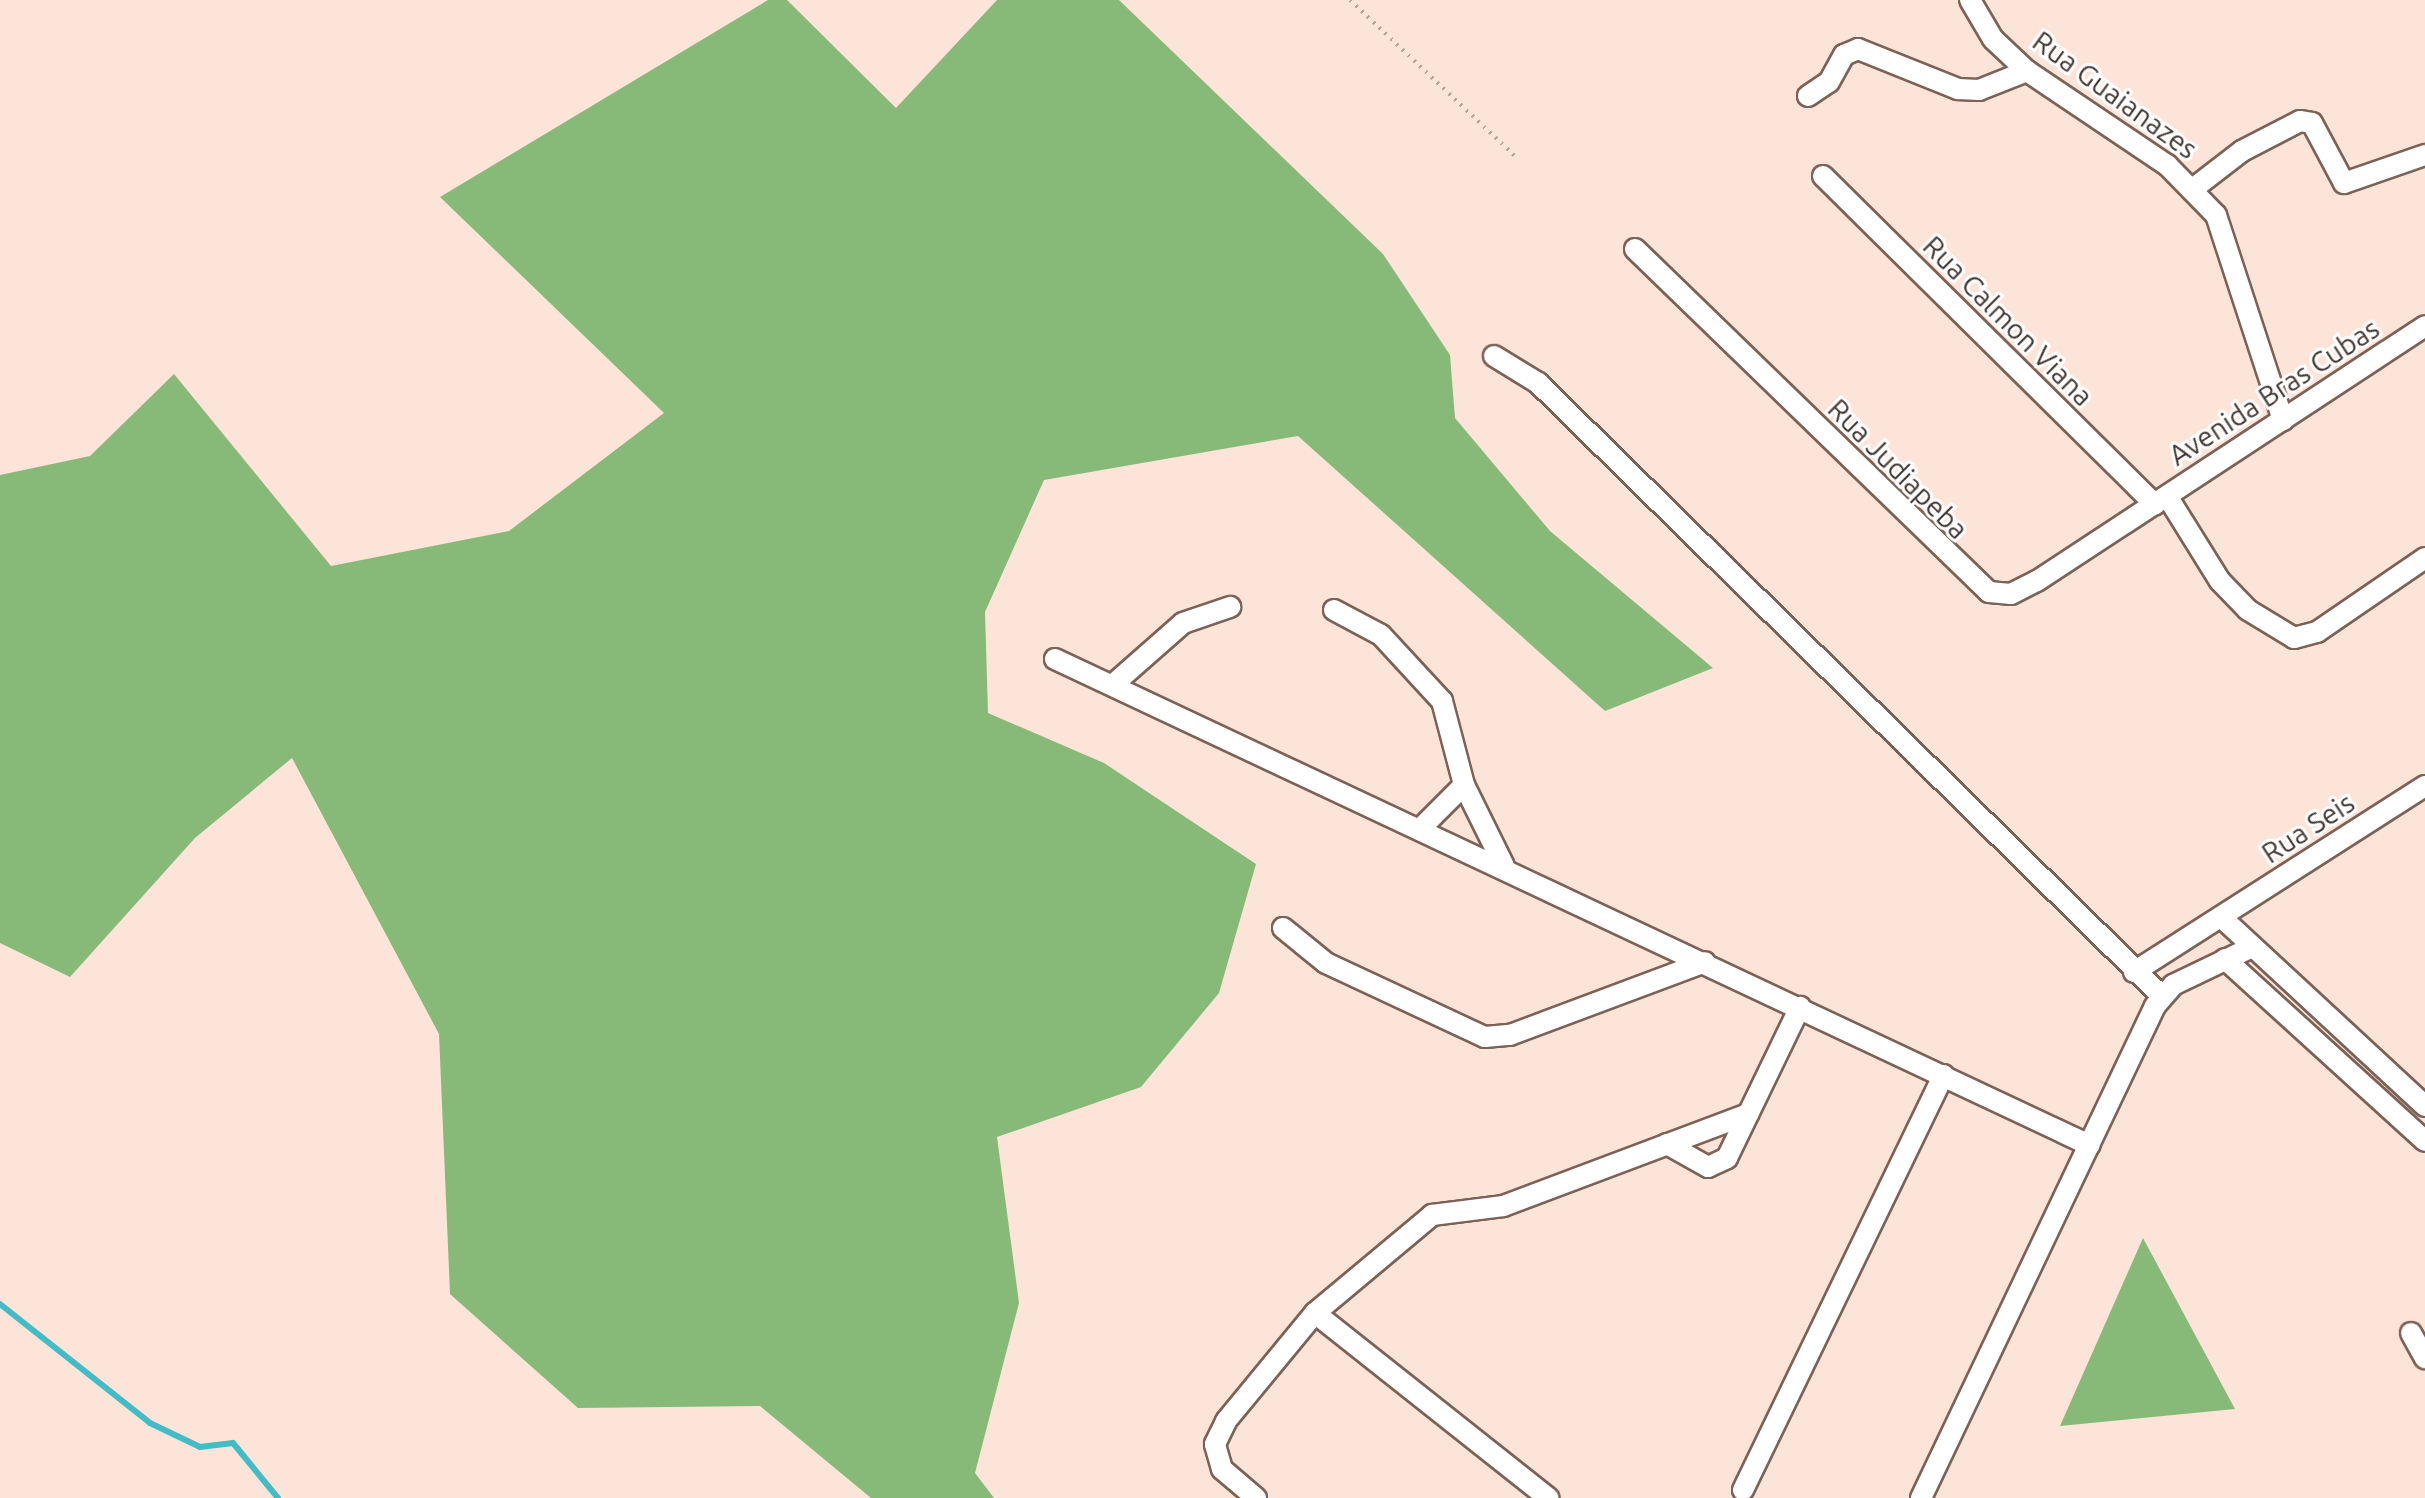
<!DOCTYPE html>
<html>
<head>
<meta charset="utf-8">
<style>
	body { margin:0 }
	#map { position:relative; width:2425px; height:1498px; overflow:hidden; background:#fde4d9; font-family:Ubuntu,sans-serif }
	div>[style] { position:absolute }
	.forest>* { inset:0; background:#87ba78 }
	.stream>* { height:6px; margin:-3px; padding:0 3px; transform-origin:3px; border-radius:3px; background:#42bcc6 }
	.path>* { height:4px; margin-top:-2px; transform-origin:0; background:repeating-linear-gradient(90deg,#b7a39a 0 2px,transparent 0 8px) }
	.roads { filter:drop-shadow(2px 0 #7c6256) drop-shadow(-2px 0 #7c6256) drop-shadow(0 2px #7c6256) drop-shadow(0 -2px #7c6256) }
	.minor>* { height:20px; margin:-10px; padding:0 10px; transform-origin:10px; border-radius:10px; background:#fff }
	span { translate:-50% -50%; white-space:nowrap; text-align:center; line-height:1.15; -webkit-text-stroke:6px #fff; paint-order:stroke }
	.street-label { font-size:28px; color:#433631 }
</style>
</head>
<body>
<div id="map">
	<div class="forest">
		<i style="clip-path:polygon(768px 0,787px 0,896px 108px,997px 0,1119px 0,1383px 254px,1450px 355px,1455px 418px,1550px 531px,1713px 668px,1605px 711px,1298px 436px,1044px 480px,985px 612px,988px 713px,1104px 763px,1256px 864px,1219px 993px,1141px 1087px,997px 1137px,1019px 1303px,975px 1473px,994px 1498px,871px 1498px,760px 1406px,578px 1408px,450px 1294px,439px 1034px,292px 758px,195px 838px,70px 977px,0 943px,0 475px,90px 456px,174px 374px,331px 566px,509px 531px,664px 413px,440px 197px)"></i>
		<i style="clip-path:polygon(2143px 1238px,2235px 1409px,2060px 1426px)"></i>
	</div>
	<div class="stream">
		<i style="left:0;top:1304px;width:191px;rotate:38.4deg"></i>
		<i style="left:150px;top:1423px;width:55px;rotate:25.6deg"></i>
		<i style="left:200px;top:1447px;width:33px;rotate:-7deg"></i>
		<i style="left:233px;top:1443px;width:71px;rotate:50.7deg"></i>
	</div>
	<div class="path">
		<i style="left:1350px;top:0;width:231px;rotate:43.4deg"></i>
	</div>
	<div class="roads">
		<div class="minor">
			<i style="left:1970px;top:0;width:45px;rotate:59.5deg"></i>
			<i style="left:1993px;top:39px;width:47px;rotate:43.3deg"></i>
			<i style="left:2027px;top:71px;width:169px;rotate:33.9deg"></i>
			<i style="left:2167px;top:165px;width:70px;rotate:45.6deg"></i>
			<i style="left:2216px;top:215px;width:216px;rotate:71.9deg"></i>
			<i style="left:1808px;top:96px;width:25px;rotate:-34deg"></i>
			<i style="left:1829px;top:82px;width:31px;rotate:-61deg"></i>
			<i style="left:1844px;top:55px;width:15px;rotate:-23deg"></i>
			<i style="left:1858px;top:49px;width:108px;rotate:21.8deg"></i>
			<i style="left:1958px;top:89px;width:21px;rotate:3deg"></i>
			<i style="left:1979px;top:90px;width:52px;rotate:-21.6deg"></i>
			<i style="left:1823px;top:176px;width:467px;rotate:44.7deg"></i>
			<i style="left:2194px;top:188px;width:61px;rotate:-37.6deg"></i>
			<i style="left:2242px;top:151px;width:65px;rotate:-27.3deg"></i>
			<i style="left:2300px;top:121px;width:12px;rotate:9deg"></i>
			<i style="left:2312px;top:123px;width:68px;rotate:61.9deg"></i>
			<i style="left:2344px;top:183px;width:86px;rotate:-19.1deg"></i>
			<i style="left:1635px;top:249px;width:493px;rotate:44.1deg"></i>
			<i style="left:1989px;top:592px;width:22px;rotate:5deg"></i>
			<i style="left:2011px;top:594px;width:29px;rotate:-27deg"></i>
			<i style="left:2037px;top:581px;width:464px;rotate:-33.3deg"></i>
			<i style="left:1494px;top:356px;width:52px;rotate:31.5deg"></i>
			<i style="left:1538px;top:383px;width:875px;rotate:44.49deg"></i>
			<i style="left:2167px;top:496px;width:100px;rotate:58.1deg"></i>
			<i style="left:2220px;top:581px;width:40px;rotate:46deg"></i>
			<i style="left:2248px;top:610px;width:54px;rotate:31.3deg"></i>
			<i style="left:2294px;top:638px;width:24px;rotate:-15deg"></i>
			<i style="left:2317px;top:632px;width:131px;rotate:-34.4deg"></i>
			<i style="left:1334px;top:610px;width:53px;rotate:28deg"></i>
			<i style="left:1381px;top:635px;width:90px;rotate:47.3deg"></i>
			<i style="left:1442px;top:701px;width:87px;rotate:75.3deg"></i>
			<i style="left:1464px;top:785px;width:90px;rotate:63.7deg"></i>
			<i style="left:1055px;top:659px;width:1143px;rotate:25.17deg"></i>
			<i style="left:1116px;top:682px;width:89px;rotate:-41.4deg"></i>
			<i style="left:1183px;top:623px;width:50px;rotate:-18.8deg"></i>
			<i style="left:1422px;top:827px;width:59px;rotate:-45deg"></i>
			<i style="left:2221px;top:917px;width:278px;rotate:42.8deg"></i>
			<i style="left:1283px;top:928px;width:55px;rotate:39.1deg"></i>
			<i style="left:1326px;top:963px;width:175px;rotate:25deg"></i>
			<i style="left:1485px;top:1037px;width:25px;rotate:-5deg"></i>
			<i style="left:1510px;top:1035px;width:208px;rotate:-20.5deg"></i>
			<i style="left:2225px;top:959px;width:270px;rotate:42.3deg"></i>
			<i style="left:2134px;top:972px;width:345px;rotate:-32.6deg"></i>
			<i style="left:1667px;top:1144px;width:47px;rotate:29.3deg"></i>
			<i style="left:1708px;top:1167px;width:21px;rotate:-25deg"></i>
			<i style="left:1727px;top:1158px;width:168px;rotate:-64.2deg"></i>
			<i style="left:1315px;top:1313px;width:298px;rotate:38.4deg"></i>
			<i style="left:2411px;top:1333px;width:29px;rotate:61deg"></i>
			<i style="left:1743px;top:1490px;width:461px;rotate:-64.2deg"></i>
			<i style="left:1256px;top:1498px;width:45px;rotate:-139.5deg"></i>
			<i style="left:1222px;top:1469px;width:26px;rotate:-106deg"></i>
			<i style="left:1215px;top:1444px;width:25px;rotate:-64deg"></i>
			<i style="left:1226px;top:1421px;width:140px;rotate:-50.5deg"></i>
			<i style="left:1315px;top:1313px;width:153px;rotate:-39.9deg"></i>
			<i style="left:1432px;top:1215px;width:72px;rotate:-7.2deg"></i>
			<i style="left:1503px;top:1206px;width:262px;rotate:-20.6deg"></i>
			<i style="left:1921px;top:1498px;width:545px;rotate:-64.56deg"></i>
			<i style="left:2155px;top:1006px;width:28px;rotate:-49deg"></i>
			<i style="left:2173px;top:985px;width:85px;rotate:-25.7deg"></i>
		</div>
	</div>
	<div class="street-label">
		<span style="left:2115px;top:95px;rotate:36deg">Rua Guaianazes</span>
		<span style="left:2008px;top:321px;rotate:45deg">Rua Calmon Viana</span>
		<span style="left:2274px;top:392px;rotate:-33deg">Avenida Bras Cubas</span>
		<span style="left:1898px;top:469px;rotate:45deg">Rua Judiapeba</span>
		<span style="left:2308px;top:828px;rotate:-33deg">Rua Seis</span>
	</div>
</div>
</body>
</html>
